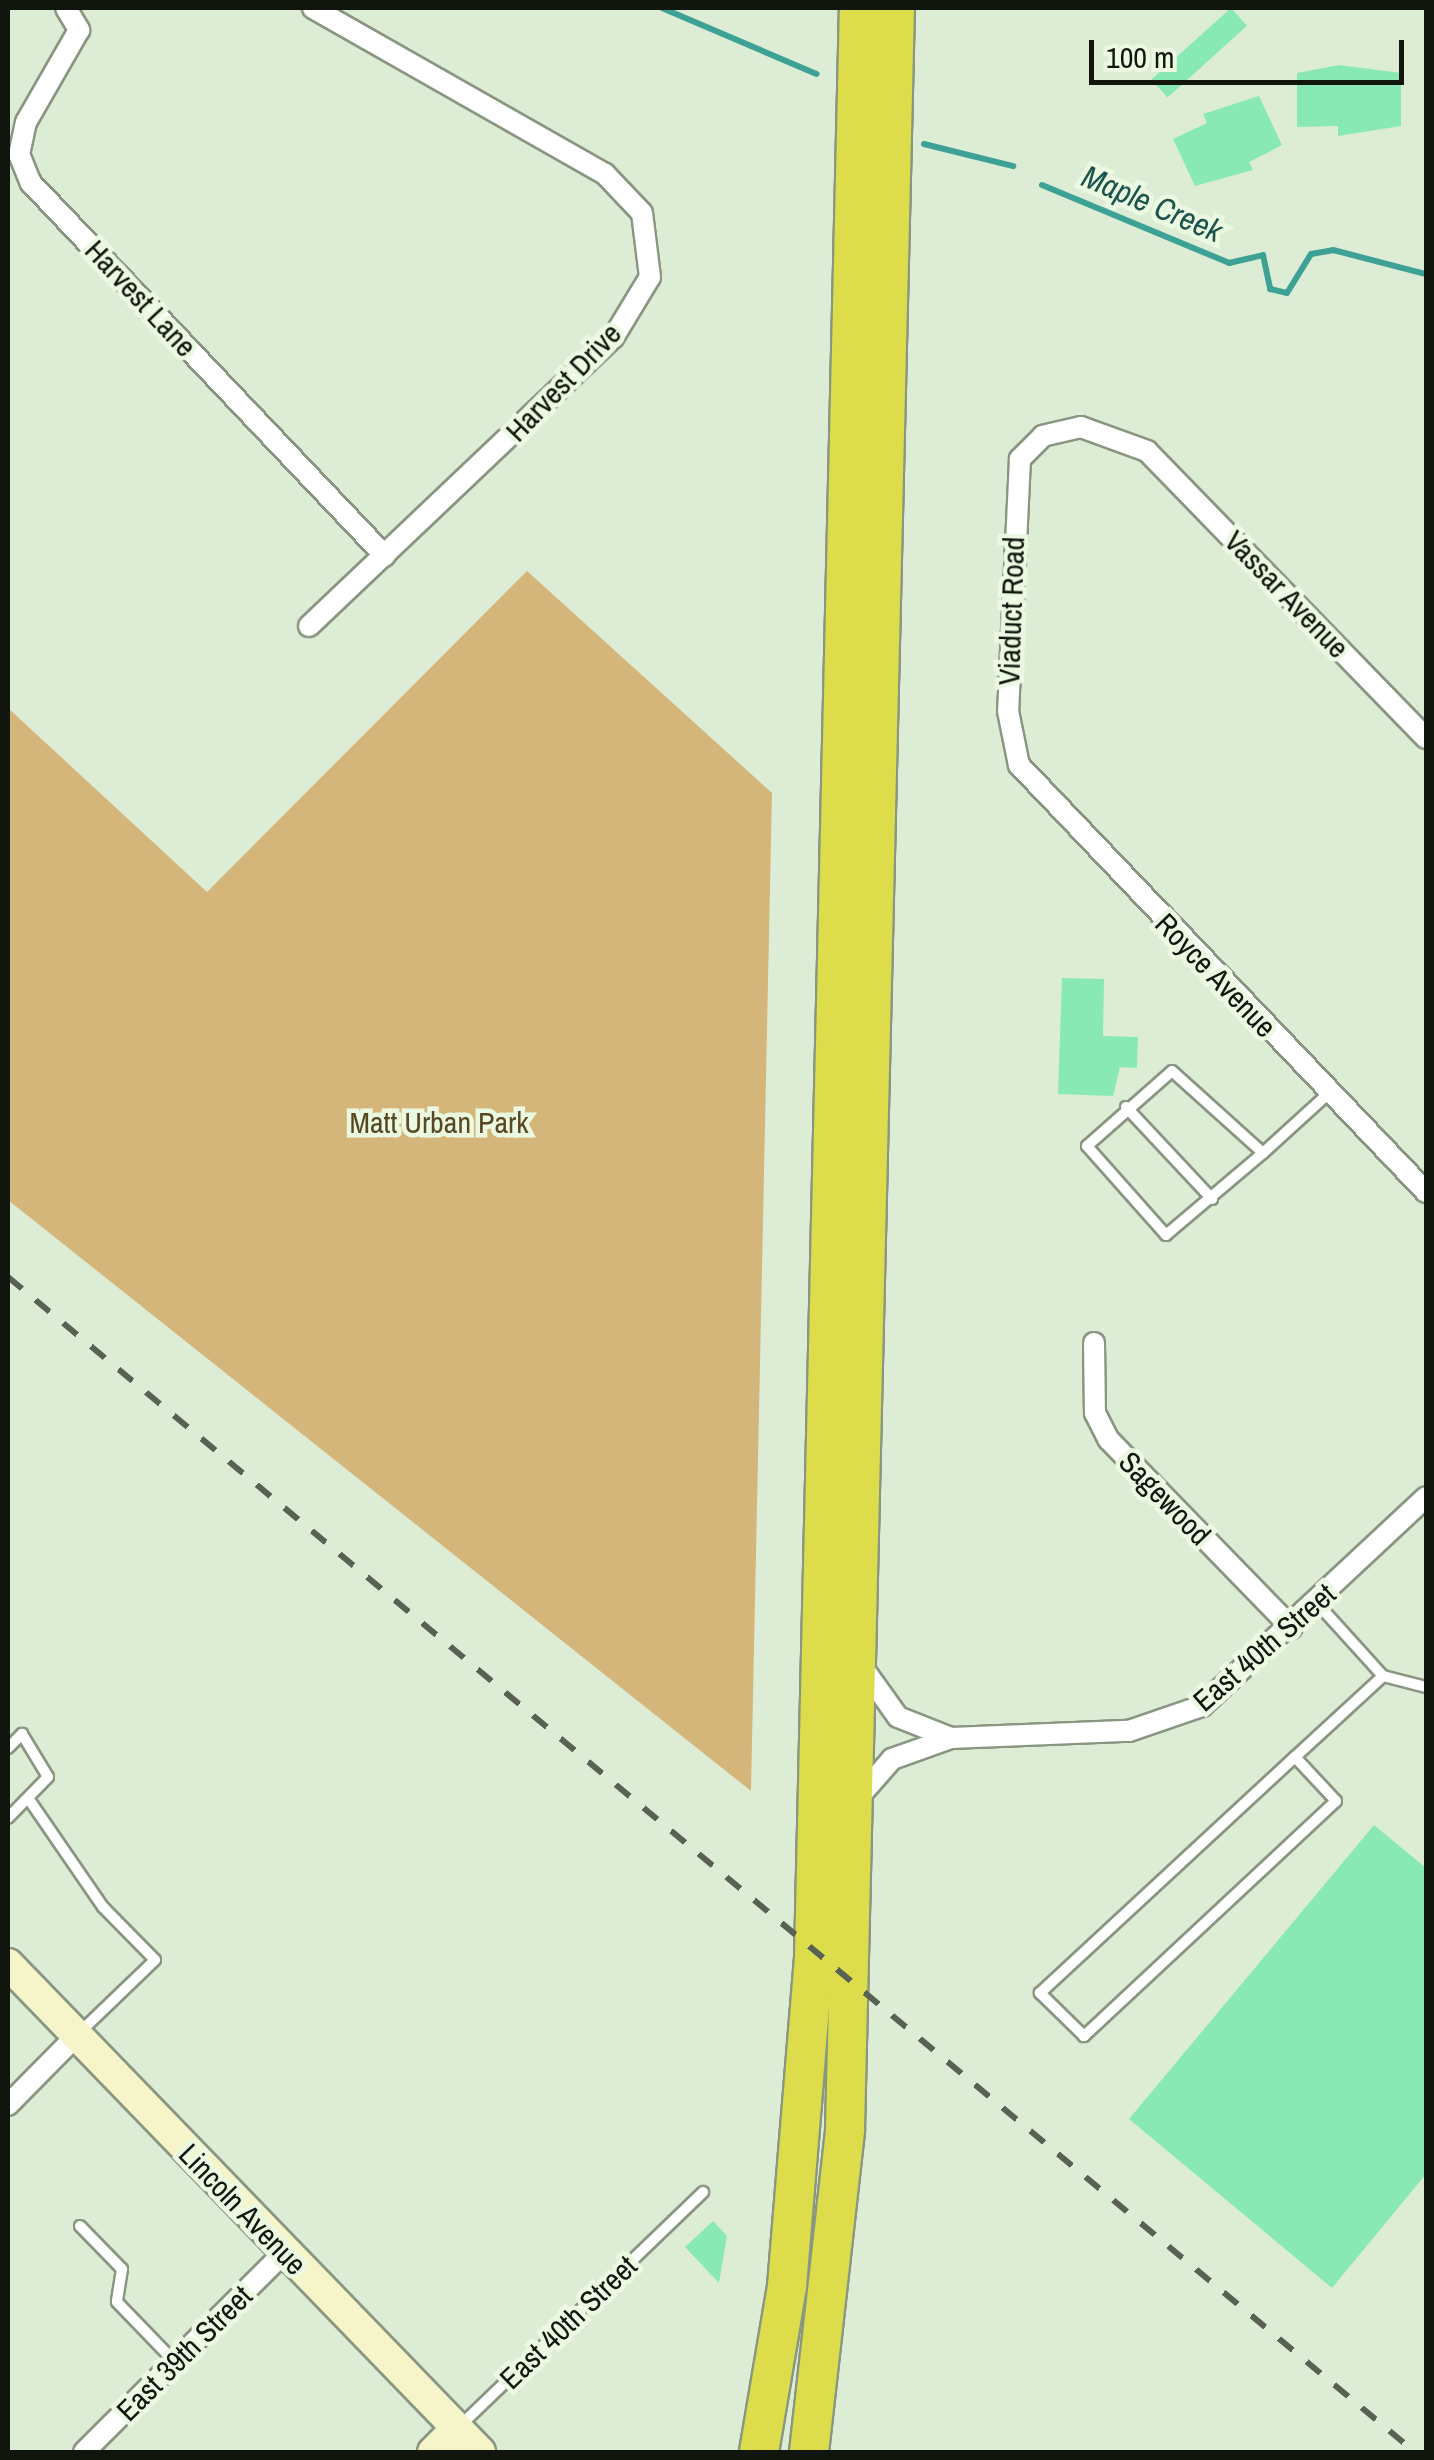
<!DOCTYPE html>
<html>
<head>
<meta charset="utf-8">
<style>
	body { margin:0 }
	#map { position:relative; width:1434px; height:2460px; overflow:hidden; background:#ddecd5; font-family:"Archivo Narrow",sans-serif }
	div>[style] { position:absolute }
	.green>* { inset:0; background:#d4b67a }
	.stream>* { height:6px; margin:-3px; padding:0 3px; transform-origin:3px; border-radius:3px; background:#3da295 }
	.building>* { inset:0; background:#89e9b4; transform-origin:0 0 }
	.roads { filter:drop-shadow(2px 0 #899681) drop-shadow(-2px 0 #899681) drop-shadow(0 2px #899681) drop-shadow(0 -2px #899681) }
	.lane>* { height:10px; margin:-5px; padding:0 5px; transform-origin:5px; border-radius:5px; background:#fff }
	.street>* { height:20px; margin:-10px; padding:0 10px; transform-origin:10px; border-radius:10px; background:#fff }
	.secondary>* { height:30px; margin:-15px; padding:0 15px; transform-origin:15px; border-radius:15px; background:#f5f5c9 }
	.highway>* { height:38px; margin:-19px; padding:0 19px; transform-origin:19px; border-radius:19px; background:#dddd4b }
	.rail>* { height:6px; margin-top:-3px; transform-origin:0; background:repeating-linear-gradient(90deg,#586153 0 18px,transparent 0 36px) }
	span { translate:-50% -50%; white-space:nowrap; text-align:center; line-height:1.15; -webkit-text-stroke:9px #ebf9e2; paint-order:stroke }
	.street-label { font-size:30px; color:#10150d }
	.park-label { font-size:30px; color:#584721 }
	.water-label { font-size:32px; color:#1c544d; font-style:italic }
	.frame { position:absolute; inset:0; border:10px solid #10150d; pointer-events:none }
	.scale { position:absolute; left:1089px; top:40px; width:315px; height:45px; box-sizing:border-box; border:5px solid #10150d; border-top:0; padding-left:12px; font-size:30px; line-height:35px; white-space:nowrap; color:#10150d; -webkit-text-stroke:8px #ebf9e2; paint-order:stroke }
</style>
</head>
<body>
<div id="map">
	<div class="green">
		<i style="clip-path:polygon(527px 571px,772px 793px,751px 1791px,8px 1200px,8px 708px,207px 892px)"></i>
	</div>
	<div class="stream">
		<i style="left:662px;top:8px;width:168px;rotate:23.1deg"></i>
		<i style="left:924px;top:144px;width:92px;rotate:13.9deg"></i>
		<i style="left:1042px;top:185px;width:203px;rotate:22.6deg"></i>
		<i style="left:1229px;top:263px;width:35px;rotate:-13deg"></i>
		<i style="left:1263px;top:255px;width:35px;rotate:78deg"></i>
		<i style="left:1270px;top:289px;width:17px;rotate:13deg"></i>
		<i style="left:1287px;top:293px;width:46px;rotate:-58.4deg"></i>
		<i style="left:1311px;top:254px;width:22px;rotate:-10deg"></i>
		<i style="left:1333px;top:250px;width:96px;rotate:14.5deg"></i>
	</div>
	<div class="building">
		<i style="left:1231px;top:8px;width:24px;height:107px;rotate:48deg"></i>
		<i style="clip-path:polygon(1339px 65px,1401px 73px,1401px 126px,1338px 136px,1338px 126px,1297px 127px,1297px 73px)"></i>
		<i style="clip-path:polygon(1259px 96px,1282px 145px,1249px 162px,1253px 170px,1195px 186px,1173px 139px,1207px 123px,1203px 114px)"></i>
		<i style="clip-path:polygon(1062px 978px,1104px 979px,1103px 1036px,1138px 1037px,1137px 1068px,1120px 1067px,1113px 1096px,1058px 1094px)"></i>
		<i style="clip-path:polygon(1374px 1825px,1426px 1868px,1426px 2174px,1332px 2288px,1129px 2119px)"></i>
		<i style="clip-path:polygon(713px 2221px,727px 2236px,719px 2283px,685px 2247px)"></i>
	</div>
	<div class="roads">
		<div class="lane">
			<i style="left:1172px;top:1071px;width:122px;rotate:42deg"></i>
			<i style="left:1263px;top:1153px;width:127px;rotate:139.8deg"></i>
			<i style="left:1166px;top:1235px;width:119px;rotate:-131.6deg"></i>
			<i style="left:1087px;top:1146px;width:113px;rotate:-41.4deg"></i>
			<i style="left:1126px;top:1107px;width:126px;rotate:46.9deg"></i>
			<i style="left:1263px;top:1153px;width:91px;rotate:-42.3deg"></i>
			<i style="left:1383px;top:1676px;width:44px;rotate:14.3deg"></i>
			<i style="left:8px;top:1748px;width:20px;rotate:-45deg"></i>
			<i style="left:22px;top:1734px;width:50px;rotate:58.8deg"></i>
			<i style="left:48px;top:1777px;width:57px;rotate:134.3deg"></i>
			<i style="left:1295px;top:1757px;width:60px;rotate:47deg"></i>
			<i style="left:1336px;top:1801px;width:345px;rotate:137deg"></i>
			<i style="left:1084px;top:2036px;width:62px;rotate:-135.7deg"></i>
			<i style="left:1040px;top:1993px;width:347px;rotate:-42.8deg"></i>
			<i style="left:1295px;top:1757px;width:120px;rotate:-42.6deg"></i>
			<i style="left:1383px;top:1676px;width:98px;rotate:-132.1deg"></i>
			<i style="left:28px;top:1798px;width:132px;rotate:55.5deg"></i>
			<i style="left:103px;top:1907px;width:74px;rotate:45.5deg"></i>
			<i style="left:155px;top:1960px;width:107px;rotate:136.1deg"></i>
			<i style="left:80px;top:2226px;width:60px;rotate:45.7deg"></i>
			<i style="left:122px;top:2269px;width:33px;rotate:99deg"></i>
			<i style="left:117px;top:2302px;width:82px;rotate:46deg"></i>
			<i style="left:461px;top:2425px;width:336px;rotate:-43.9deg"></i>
		</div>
		<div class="street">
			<i style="left:66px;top:8px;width:26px;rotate:59deg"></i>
			<i style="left:79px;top:30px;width:106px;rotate:119.9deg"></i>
			<i style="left:26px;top:122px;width:33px;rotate:102deg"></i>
			<i style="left:19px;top:154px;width:31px;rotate:68deg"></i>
			<i style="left:31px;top:183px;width:514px;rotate:46.5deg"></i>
			<i style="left:309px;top:626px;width:419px;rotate:-43.5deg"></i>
			<i style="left:613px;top:338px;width:71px;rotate:-58.8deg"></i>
			<i style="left:650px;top:277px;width:64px;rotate:-97.1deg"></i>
			<i style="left:642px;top:213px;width:54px;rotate:-133.5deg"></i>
			<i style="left:605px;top:174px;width:336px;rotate:-150.4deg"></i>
			<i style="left:1426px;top:738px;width:400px;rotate:-134.2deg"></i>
			<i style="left:1147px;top:451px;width:70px;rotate:-160deg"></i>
			<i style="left:1081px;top:427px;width:39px;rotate:167deg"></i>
			<i style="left:1043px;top:436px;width:33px;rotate:135deg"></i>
			<i style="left:1020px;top:459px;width:252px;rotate:92.7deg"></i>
			<i style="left:1008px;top:711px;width:55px;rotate:78.5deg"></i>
			<i style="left:1019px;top:765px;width:590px;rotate:46.37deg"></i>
			<i style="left:1094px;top:1343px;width:70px;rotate:89.2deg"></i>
			<i style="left:1095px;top:1413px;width:30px;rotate:63deg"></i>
			<i style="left:1109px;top:1440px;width:262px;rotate:45.8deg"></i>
			<i style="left:863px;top:1668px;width:60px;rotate:54.5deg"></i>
			<i style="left:898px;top:1717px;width:57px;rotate:21.6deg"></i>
			<i style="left:858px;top:1798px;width:52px;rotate:-48.9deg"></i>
			<i style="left:892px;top:1759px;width:63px;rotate:-19.6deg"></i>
			<i style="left:951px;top:1738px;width:178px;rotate:-2.3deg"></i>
			<i style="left:1129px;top:1731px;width:77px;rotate:-18.9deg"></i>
			<i style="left:1202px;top:1706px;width:306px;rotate:-43deg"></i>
			<i style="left:8px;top:2105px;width:98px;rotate:-45.4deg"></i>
			<i style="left:84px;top:2452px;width:282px;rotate:-44.9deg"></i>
		</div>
		<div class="secondary">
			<i style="left:8px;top:1964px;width:679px;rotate:45.95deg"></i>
			<i style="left:433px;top:2452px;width:33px;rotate:-45deg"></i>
		</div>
		<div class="highway">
			<i style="left:759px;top:2452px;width:168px;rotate:-80.4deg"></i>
			<i style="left:787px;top:2286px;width:331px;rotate:-85.3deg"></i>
			<i style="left:814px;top:1956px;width:1949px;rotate:-88.68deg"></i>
			<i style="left:809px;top:2452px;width:325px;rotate:-83.6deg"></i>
			<i style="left:845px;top:2129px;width:2122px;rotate:-88.65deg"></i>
		</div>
	</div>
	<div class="rail">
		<i style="left:8px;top:1277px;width:1833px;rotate:39.87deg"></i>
	</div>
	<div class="street-label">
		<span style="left:141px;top:298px;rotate:47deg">Harvest Lane</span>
		<span style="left:563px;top:382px;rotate:-46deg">Harvest Drive</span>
		<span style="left:1287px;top:594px;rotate:46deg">Vassar Avenue</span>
		<span style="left:1011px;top:611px;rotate:-88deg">Viaduct Road</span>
		<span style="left:1216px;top:975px;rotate:46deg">Royce Avenue</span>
		<span style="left:1165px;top:1498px;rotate:46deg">Sagewood</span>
		<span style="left:1264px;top:1647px;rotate:-41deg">East 40th Street</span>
		<span style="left:243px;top:2209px;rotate:46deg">Lincoln Avenue</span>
		<span style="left:568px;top:2322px;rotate:-44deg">East 40th Street</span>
		<span style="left:184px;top:2353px;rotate:-45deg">East 39th Street</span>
	</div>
	<div class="park-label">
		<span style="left:439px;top:1122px">Matt Urban Park</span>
	</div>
	<div class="water-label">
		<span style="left:1152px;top:204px;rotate:23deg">Maple Creek</span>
	</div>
	<div class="frame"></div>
	<div class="scale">100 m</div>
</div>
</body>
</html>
